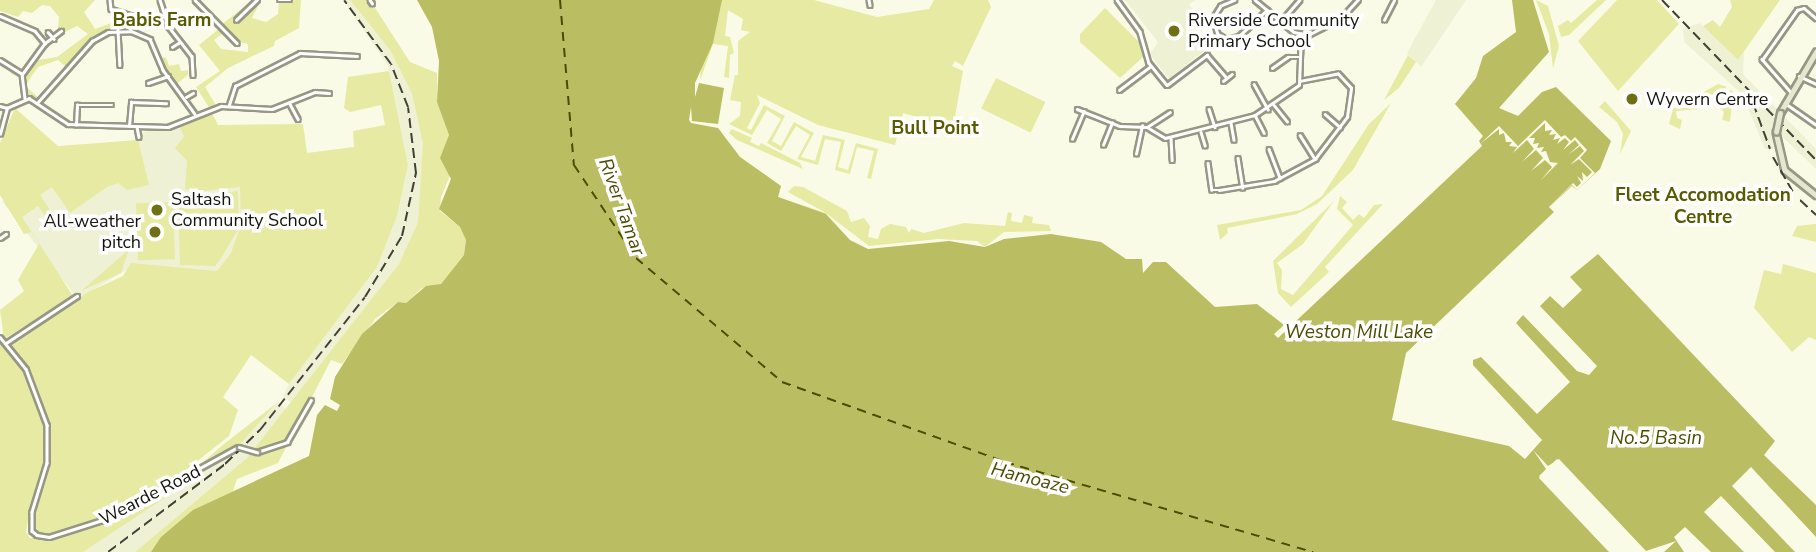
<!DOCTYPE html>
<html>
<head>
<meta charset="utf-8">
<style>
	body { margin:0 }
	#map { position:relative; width:1816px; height:552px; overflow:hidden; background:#fafbe6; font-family:"Nunito Sans",sans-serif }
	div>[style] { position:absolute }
	.built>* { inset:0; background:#eff1d4 }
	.green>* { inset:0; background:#e7eaa2; transform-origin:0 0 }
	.water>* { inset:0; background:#babd62 }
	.pier>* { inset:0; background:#fafbe6 }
	.ferry>* { height:2px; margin-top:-1px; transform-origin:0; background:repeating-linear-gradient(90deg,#4b4b02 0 9px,transparent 0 16px) }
	.roads { filter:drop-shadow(2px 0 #969784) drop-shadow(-2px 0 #969784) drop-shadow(0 2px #969784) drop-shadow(0 -2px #969784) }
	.street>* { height:2.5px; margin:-1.25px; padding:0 1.25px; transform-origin:1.25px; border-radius:1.25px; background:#fff }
	.secondary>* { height:4.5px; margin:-2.25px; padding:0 2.25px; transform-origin:2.25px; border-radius:2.25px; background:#e7e7cf }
	.rail>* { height:2px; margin-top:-1px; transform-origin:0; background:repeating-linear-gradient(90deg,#404036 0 10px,transparent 0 15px) }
	.bridges { filter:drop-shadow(2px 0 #969784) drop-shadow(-2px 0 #969784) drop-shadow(0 2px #969784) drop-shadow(0 -2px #969784) }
	.street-bridge>* { height:2.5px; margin:-1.25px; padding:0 1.25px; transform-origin:1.25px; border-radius:1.25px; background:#fff }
	.secondary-bridge>* { height:4.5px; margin:-2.25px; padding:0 2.25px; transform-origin:2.25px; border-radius:2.25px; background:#e7e7cf }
	.dots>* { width:19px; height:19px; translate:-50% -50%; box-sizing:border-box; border:4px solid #fff; border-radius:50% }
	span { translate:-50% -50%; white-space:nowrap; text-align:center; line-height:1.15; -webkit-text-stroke:7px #fff; paint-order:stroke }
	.poi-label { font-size:18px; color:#14140d }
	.left { translate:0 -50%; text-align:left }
	.right { translate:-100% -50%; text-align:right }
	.street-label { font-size:18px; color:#14140d }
	.neighbourhood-label { font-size:19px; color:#5a5b00; font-weight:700 }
	.water-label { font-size:19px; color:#4b4b02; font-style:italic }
</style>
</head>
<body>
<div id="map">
	<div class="built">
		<i style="clip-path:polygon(343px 0,350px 0,390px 50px,412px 94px,423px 144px,423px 194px,418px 222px,399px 264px,291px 403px,283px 396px,289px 384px,377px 267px,397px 216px,408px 165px,388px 66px)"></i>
		<i style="clip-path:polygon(1125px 0,1196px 0,1189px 4px,1197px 17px,1191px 21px,1209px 47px,1169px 79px,1150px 54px,1158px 42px)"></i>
		<i style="clip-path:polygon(1436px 0,1466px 0,1421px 67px,1407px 53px)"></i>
		<i style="clip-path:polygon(1700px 23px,1738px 60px,1744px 52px,1743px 74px,1816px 149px,1816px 169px,1774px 129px,1773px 149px,1765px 149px,1742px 94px,1684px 42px,1683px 29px)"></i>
		<i style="clip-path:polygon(210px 110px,218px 125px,294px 125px,231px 253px,217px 271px,128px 269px,78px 299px,2px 201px,66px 165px,75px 146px,138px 140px,137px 133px,169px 128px)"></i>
		<i style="clip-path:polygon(278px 402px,286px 409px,247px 458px,135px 552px,83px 552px,235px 449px)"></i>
	</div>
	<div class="green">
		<i style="clip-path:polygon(0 0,95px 0,84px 12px,88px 18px,95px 29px,111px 23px,114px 31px,92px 41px,67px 68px,58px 60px,38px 67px,25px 86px,40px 99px,37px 103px,25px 98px,24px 80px,10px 73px,13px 67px,22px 74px,32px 61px,57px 57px,88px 34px,77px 26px,63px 33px,58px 28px,59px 17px,50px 6px,42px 5px,32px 13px,23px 11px,18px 17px,0 11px)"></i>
		<i style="clip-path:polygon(253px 0,261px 0,252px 18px,266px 22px,278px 14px,279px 0,301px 0,299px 28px,275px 41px,274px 46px,228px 68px,205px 87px,217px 107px,210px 109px,196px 87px,220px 71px,199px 45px,220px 28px,223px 33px,214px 40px,221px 49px,248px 52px,248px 44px,230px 40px,221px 25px)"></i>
		<i style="clip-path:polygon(350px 0,370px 0,410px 62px,437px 73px,437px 99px,449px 135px,444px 163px,451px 173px,441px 197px,440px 211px,460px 227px,466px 240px,464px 255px,441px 284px,422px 288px,406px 303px,398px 302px,376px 318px,342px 364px,331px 360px,278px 463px,237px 479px,232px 494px,196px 511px,151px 552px,135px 552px,247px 458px,399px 264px,418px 222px,423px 144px,412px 94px,390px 50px)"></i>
		<i style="clip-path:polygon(705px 0,814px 0,877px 17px,929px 9px,934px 0,988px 0,991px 7px,963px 66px,955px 61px,952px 66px,963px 71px,953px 128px,903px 113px,895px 145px,818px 125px,757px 95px,760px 103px,747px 128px,751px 130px,764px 105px,785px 116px,772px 141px,781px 146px,794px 122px,814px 133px,801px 157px,815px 161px,823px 135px,845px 140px,838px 167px,848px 170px,856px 143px,878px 149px,871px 179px,867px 178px,874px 151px,857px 147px,850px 174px,835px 170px,841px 142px,825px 139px,818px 165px,797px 159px,810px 135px,796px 126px,781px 151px,767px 143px,781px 119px,767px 110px,752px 135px,729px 124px,740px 116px,741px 102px,730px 100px,735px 75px,738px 75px,738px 41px,750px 32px,741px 30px,743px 19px,728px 10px,725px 36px,730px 37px,734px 53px,730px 55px,729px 78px,724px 77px,728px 46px,713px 44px,700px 81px)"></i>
		<i style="clip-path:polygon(1536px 0,1548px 6px,1559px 46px,1553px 68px,1549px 34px)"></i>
		<i style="clip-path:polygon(1597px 0,1606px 0,1569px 35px,1561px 37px,1558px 26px,1568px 20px,1571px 23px)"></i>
		<i style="clip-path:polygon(1617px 0,1657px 0,1679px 24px,1618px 91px,1578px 41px)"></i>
		<i style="clip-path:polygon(1730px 0,1780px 0,1738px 60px,1703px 26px,1713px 20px,1720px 27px,1732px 7px)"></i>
		<i style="clip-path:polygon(1105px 8px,1141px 44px,1143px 57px,1120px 78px,1080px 42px,1080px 34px)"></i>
		<i style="clip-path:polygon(1408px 55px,1416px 62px,1399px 88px,1384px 100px)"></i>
		<i style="clip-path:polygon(166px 57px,169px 66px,179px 64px,181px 71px,188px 70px,188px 75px,175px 85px,158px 59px)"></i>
		<i style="clip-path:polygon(389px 71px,408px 165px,397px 216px,377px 267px,289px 384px,251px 355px,223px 397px,238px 410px,229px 436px,181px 474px,112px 515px,54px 533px,37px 533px,34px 512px,49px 467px,51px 435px,40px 395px,11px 346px,13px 342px,88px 292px,123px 276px,131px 263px,217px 271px,231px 253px,241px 225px,240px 187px,195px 192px,185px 189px,187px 161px,175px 148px,184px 137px,179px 124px,210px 110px,218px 125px,303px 124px,307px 153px,354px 147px,353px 131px,385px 125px,381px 105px,350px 112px,344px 108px,348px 77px)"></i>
		<i style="left:996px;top:78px;width:55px;height:34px;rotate:26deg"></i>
		<i style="clip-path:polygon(1718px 84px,1727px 87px,1699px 101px,1700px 109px,1676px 111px,1677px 118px,1682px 120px,1680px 129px,1669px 124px,1673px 109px,1689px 100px,1694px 103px,1691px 99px)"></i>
		<i style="clip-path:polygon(1731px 90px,1738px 97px,1732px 104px,1730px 122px,1722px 120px,1724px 112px,1717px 105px)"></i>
		<i style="clip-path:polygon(1605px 101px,1631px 131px,1620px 154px,1623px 134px,1617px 122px,1599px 107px)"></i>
		<i style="clip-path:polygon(1391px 103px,1353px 170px,1317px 204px,1297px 214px,1227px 228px,1228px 233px,1220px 240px,1217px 225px,1301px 210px,1322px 196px,1369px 124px)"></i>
		<i style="clip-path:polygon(15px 108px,58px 146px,138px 140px,149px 185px,127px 190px,118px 183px,107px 187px,70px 213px,52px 187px,40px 195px,62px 228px,51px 224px,38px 206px,22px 217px,73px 296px,4px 339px,0 310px,24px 291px,18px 280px,39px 244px,31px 232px,24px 234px,0 195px,0 143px)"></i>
		<i style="clip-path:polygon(718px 128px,740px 157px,781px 186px,778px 197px,826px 213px,788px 192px,794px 186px,803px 187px,847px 211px,851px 222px,864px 218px,870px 226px,868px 237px,878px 239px,881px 229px,890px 224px,906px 227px,909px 233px,911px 229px,924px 233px,964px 223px,1005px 226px,1008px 212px,1012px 213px,1011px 221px,1022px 223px,1024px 215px,1033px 217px,1032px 223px,1049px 225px,1051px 231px,1004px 232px,985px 247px,977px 241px,938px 239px,869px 246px,827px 214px,742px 219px)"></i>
		<i style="clip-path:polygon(732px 129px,752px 138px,750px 142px,759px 146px,761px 143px,800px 163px,803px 169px,737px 140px,729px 133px)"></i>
		<i style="clip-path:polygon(238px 191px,239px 228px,220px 260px,215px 266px,180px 265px,178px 198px)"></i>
		<i style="clip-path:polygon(1340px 196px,1347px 202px,1342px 208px,1353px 220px,1359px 214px,1364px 218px,1374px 205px,1383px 204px,1325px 267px,1329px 272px,1291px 307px,1278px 293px,1273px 261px,1334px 201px,1303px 244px,1277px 263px,1282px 270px,1281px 289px,1293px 295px,1353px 225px,1337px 209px)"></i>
		<i style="left:173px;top:202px;width:57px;height:37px;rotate:88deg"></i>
		<i style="clip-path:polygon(1816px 224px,1816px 242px,1792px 236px,1797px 226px)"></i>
		<i style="clip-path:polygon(126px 241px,131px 243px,121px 273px,81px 291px,126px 252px)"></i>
		<i style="clip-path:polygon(1783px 264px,1816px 273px,1816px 340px,1809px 337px,1792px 352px,1754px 308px,1764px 270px,1781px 274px)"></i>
		<i style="clip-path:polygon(0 342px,25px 372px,47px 436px,43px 471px,31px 502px,26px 533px,30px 538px,57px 538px,103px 522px,184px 477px,205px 471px,83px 552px,0 552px)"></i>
		<i style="clip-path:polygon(278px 402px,240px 444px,195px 469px,224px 444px)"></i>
	</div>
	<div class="water">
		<i style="clip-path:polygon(417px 0,722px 0,713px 43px,695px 83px,695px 97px,699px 83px,724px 88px,718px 124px,692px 121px,691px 107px,689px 120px,691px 123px,718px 128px,740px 157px,781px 186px,778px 197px,826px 214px,850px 240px,868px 249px,949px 241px,985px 247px,1004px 239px,1051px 234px,1101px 242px,1126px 259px,1142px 259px,1143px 273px,1153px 262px,1166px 262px,1215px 307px,1257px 304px,1284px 325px,1274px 334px,1278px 338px,1482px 146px,1479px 141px,1483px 136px,1455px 104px,1476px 78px,1483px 56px,1516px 32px,1512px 0,1533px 0,1549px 52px,1499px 108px,1518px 116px,1542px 92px,1556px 87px,1611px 141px,1600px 169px,1577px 190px,1572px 186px,1549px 207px,1554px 212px,1406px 353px,1392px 420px,1509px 446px,1525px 459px,1542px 440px,1473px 365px,1473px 360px,1481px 357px,1537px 414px,1570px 382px,1516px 323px,1523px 315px,1577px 371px,1589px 375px,1597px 366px,1540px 306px,1550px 296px,1563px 308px,1582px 290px,1570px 277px,1598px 254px,1775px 441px,1764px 455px,1816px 505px,1816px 537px,1751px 467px,1732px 486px,1795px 552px,1775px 552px,1721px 496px,1704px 512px,1744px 552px,1711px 552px,1685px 527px,1674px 537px,1684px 552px,1664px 552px,1661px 548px,1646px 552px,1557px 459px,1539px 476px,1609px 552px,151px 552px,161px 537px,193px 510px,309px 456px,317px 415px,325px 405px,337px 411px,340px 405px,330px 399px,335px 377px,362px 334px,398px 302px,406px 303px,426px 286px,441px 284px,464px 255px,466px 240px,460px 227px,439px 209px,451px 179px,440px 158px,449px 135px,437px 102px,439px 61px,432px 27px)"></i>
	</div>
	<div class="pier">
		<i style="clip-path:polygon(1545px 120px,1561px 137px,1565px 135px,1571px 141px,1575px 137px,1587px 150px,1580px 158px,1595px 173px,1577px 190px,1572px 185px,1549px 207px,1573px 183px,1577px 187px,1581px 183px,1577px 176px,1583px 181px,1582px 172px,1587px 177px,1592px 172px,1579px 159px,1570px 165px,1584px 151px,1580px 146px,1568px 155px,1579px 145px,1575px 140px,1563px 150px,1569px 142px,1565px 138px,1557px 144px,1560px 138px,1553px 140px,1556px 134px,1549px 135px,1552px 130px,1545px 131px,1545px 123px,1529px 138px,1535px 138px,1533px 144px,1539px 143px,1537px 148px,1544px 147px,1541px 152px,1546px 151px,1550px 162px,1558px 163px,1540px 181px,1552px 167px,1545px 160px,1531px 171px,1543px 158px,1536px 150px,1522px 162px,1534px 149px,1527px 140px,1513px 153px,1517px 147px,1509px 146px,1512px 142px,1506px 142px,1504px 133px,1499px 135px,1499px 129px,1480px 144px,1499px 126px,1518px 146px)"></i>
		<i style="clip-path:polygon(1533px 450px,1548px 466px,1559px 459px,1646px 551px,1676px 541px,1664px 552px,1642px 552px,1558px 463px,1543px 477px,1609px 552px,1539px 478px,1546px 469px)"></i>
	</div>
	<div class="ferry">
		<i style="left:560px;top:0;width:166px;rotate:85.2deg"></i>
		<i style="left:574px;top:165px;width:112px;rotate:56.3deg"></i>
		<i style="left:636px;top:258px;width:192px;rotate:40.3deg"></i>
		<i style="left:782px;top:382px;width:237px;rotate:19.7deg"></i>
		<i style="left:1005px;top:462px;width:321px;rotate:16.3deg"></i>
	</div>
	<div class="roads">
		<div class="street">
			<i style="left:110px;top:0;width:9px;rotate:84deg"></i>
			<i style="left:111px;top:9px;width:19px;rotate:18deg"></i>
			<i style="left:129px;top:15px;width:16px;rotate:83deg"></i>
			<i style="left:160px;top:0;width:28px;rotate:72deg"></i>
			<i style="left:169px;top:27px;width:37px;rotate:52deg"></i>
			<i style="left:192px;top:56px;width:19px;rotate:87deg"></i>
			<i style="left:195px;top:0;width:60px;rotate:45.7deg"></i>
			<i style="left:279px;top:0;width:11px"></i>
			<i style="left:370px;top:0;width:4px;rotate:56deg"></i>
			<i style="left:869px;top:0;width:5px;rotate:79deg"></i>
			<i style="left:1117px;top:0;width:39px;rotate:54deg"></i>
			<i style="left:1140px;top:32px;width:32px;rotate:74deg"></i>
			<i style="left:1149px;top:63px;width:28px;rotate:51deg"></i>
			<i style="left:1167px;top:85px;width:50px;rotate:-36.9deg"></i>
			<i style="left:1207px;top:55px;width:30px;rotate:49deg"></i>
			<i style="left:1235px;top:0;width:15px;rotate:157deg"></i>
			<i style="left:1221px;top:6px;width:15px;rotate:122deg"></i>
			<i style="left:1213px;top:19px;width:16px;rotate:72deg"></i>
			<i style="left:1218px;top:34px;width:9px;rotate:32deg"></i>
			<i style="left:1226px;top:39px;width:13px;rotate:-13deg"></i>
			<i style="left:1239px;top:36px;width:38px;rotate:-43deg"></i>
			<i style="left:1255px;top:0;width:50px;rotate:39.4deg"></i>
			<i style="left:1294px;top:32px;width:14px;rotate:12deg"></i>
			<i style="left:1308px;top:35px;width:36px;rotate:-27deg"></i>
			<i style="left:1340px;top:19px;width:26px;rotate:-47deg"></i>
			<i style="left:129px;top:15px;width:16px;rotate:7deg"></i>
			<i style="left:0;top:16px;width:38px;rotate:23deg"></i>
			<i style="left:35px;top:31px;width:16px;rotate:50deg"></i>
			<i style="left:201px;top:20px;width:7px;rotate:-34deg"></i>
			<i style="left:236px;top:20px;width:29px;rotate:-44deg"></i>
			<i style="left:1384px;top:20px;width:22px;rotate:-63deg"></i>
			<i style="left:1281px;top:21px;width:28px;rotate:-49deg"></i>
			<i style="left:118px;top:30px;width:35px;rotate:87deg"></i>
			<i style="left:48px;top:32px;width:9px;rotate:49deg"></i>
			<i style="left:45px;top:43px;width:20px;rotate:-37deg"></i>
			<i style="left:172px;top:47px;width:9px;rotate:-32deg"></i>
			<i style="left:0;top:60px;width:26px;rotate:32deg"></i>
			<i style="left:22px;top:74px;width:24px;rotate:83deg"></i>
			<i style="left:1272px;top:68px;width:19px;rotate:-35deg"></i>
			<i style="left:1288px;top:57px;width:11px"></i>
			<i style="left:23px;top:73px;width:37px;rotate:-54deg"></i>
			<i style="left:1799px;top:76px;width:19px;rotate:25deg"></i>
			<i style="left:1223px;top:81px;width:11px;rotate:-38deg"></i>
			<i style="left:148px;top:83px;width:21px;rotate:-19deg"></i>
			<i style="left:1254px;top:84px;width:29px;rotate:61deg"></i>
			<i style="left:1119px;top:90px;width:39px;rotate:-37deg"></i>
			<i style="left:1790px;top:92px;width:43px;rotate:-131.2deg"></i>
			<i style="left:1762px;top:60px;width:61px;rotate:-55deg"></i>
			<i style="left:1797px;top:10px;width:7px;rotate:-16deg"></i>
			<i style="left:1804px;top:8px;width:16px;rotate:40deg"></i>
			<i style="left:186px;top:97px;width:8px;rotate:-30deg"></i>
			<i style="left:37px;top:103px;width:83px;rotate:-48.4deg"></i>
			<i style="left:92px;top:41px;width:18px;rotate:-29deg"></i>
			<i style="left:108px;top:32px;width:23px;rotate:-2deg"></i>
			<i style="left:131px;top:31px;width:21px;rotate:23deg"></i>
			<i style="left:150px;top:39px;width:34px;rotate:67deg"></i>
			<i style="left:163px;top:70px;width:54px;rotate:54deg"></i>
			<i style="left:1785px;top:103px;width:38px;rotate:35deg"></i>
			<i style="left:290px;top:104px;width:17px;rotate:62deg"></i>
			<i style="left:229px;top:105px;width:20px;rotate:-72deg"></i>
			<i style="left:235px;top:86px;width:73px;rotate:-26.9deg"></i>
			<i style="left:300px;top:53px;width:57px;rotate:3deg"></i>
			<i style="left:1274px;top:105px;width:21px;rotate:51deg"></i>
			<i style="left:0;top:106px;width:7px;rotate:16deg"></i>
			<i style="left:7px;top:108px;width:24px;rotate:-24deg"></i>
			<i style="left:29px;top:98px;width:47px;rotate:33.7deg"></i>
			<i style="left:68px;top:124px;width:100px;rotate:1.7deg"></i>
			<i style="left:168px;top:127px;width:57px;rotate:-21.6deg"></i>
			<i style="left:221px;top:106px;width:51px;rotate:3.4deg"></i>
			<i style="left:272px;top:109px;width:46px;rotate:-21.6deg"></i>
			<i style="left:315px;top:92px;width:14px;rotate:4deg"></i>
			<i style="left:1077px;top:109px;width:46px;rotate:21.6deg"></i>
			<i style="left:1120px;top:126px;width:27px;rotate:2deg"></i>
			<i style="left:1147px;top:127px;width:21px;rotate:31deg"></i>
			<i style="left:1165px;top:138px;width:93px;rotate:-14.3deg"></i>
			<i style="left:1255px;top:115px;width:53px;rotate:-34.3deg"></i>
			<i style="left:1299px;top:85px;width:51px;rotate:-87.8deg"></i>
			<i style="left:1209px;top:109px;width:19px;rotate:72deg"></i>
			<i style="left:1325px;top:114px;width:20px;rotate:41deg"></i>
			<i style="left:1255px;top:115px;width:20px;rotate:63deg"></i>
			<i style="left:1231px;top:123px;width:17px;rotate:80deg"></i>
			<i style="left:76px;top:125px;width:20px;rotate:-87deg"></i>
			<i style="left:77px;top:105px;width:35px"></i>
			<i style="left:129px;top:126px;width:24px;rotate:-85deg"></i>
			<i style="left:131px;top:102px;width:35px;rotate:2deg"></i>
			<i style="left:137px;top:127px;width:10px;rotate:79deg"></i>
			<i style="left:1147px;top:127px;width:27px;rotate:-33deg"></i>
			<i style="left:1201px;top:132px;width:14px;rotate:73deg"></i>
			<i style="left:0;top:134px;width:27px;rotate:-75deg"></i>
			<i style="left:1300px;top:135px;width:28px;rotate:58deg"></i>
			<i style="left:1171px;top:138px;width:22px;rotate:87deg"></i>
			<i style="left:1072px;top:139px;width:30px;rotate:-67deg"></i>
			<i style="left:1103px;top:145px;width:24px;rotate:-68deg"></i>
			<i style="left:1269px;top:149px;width:31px;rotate:69deg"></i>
			<i style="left:1136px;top:154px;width:29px;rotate:-78deg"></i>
			<i style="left:1238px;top:158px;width:30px;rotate:81deg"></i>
			<i style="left:1208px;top:163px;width:27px;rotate:82deg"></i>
			<i style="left:1212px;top:190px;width:7px"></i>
			<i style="left:1219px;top:190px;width:56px;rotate:-9.3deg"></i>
			<i style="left:1274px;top:181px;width:47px;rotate:-28.2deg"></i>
			<i style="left:1315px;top:159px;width:53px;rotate:-52.7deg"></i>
			<i style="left:1347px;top:117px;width:29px;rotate:-82deg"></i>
			<i style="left:1351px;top:88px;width:19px;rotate:-133deg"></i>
			<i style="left:1338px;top:74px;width:38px;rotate:169deg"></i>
			<i style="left:0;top:238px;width:7px;rotate:-34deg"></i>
			<i style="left:0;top:337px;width:41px;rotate:50.9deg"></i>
			<i style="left:26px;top:369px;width:60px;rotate:69.4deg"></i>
			<i style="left:47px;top:425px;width:38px;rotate:90deg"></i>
			<i style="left:47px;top:463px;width:51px;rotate:107deg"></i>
			<i style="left:32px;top:512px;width:19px;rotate:90deg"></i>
			<i style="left:32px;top:531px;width:6px;rotate:39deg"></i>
			<i style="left:37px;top:535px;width:12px;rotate:9deg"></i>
			<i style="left:49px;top:537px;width:63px;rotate:-17.6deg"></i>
			<i style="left:109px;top:518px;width:147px;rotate:-28.8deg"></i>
			<i style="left:6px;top:343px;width:85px;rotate:-33.5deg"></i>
			<i style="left:257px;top:452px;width:32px;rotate:-18deg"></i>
			<i style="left:287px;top:442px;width:48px;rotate:-60.3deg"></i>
		</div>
		<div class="secondary">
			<i style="left:1780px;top:113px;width:71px;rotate:-59.5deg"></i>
			<i style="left:1776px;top:132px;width:39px;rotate:77deg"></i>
			<i style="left:1785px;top:170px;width:40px;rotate:39deg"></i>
		</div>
	</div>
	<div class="rail">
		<i style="left:1662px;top:0;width:222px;rotate:46.1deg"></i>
		<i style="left:1753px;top:103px;width:49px;rotate:69.7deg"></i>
		<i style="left:1773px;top:157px;width:40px;rotate:60.3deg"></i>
		<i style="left:1800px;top:200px;width:22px;rotate:43deg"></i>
		<i style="left:108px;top:552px;width:146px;rotate:-36.9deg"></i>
		<i style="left:225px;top:464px;width:49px;rotate:-44.2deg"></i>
		<i style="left:260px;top:430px;width:169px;rotate:-51.7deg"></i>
		<i style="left:365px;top:297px;width:71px;rotate:-58.8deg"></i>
		<i style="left:402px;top:236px;width:65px;rotate:-77.5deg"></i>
		<i style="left:416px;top:173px;width:66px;rotate:-96.9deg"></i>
		<i style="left:408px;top:107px;width:46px;rotate:-111.6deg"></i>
		<i style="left:391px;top:64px;width:79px;rotate:-126.3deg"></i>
	</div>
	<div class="bridges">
		<div class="street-bridge">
			<i style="left:239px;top:447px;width:19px;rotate:16deg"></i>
		</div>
		<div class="secondary-bridge">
			<i style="left:1776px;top:132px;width:19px;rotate:-78deg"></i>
		</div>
	</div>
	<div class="dots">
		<i style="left:1174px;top:31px;background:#6f7013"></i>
		<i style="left:1632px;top:99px;background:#6f7013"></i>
		<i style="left:157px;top:210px;background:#6f7013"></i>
		<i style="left:155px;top:232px;background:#6f7013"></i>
	</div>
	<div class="poi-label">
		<span class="left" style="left:1188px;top:31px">Riverside Community<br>Primary School</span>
		<span class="left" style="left:1646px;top:99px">Wyvern Centre</span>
		<span class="left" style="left:171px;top:210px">Saltash<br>Community School</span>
		<span class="right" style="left:141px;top:232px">All-weather<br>pitch</span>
	</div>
	<div class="street-label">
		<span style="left:150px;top:495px;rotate:-27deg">Wearde Road</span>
	</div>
	<div class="neighbourhood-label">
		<span style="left:162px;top:21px">Babis Farm</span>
		<span style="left:935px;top:129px">Bull Point</span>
		<span style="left:1703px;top:207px">Fleet Accomodation<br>Centre</span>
	</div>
	<div class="water-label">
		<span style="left:621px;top:207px;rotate:70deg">River Tamar</span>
		<span style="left:1359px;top:333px">Weston Mill Lake</span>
		<span style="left:1656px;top:439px">No.5 Basin</span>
		<span style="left:1030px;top:479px;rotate:14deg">Hamoaze</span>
	</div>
</div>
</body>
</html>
